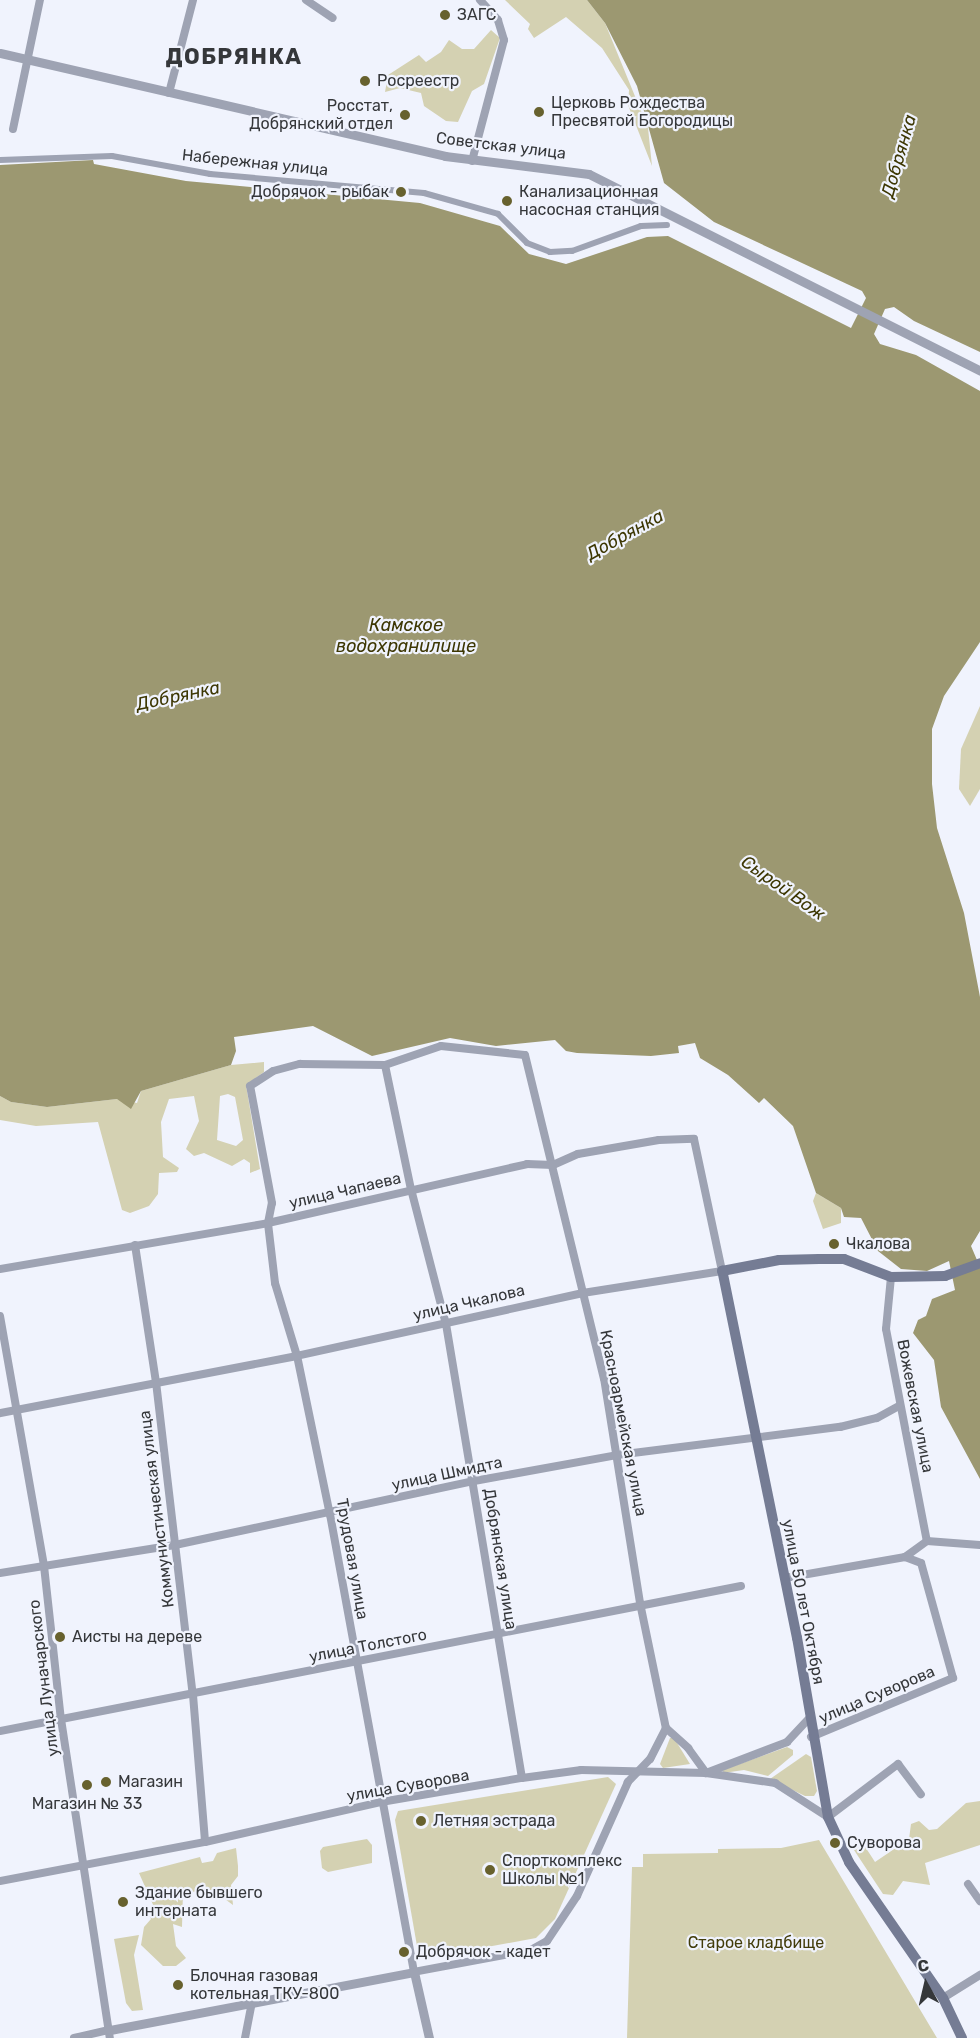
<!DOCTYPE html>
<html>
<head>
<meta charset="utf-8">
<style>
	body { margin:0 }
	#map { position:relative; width:980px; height:2038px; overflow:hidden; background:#f0f3fd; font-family:Rubik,sans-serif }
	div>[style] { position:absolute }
	.green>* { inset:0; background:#d4d1b2 }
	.water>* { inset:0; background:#9c9871 }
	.pedestrian>* { height:6px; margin:-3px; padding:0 3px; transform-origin:3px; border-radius:3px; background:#9ea3b3 }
	.minor>* { height:8px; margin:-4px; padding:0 4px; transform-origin:4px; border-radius:4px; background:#9ea3b3 }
	.tertiary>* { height:9px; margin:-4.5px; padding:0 4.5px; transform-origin:4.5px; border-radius:4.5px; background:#9ea3b3 }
	.secondary>* { height:10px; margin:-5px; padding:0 5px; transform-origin:5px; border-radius:5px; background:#757c94 }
	.dots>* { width:16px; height:16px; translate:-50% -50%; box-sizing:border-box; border:3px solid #f0f3fd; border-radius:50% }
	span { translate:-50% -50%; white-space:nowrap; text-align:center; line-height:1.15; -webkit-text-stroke:4.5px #f0f3fd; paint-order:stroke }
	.poi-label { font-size:16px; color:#35373a }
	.left { translate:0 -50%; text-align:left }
	.right { translate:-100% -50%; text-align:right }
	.street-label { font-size:16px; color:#35373a }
	.park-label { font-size:16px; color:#423c0a }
	.water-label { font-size:18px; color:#3d3703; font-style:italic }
	.district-label { font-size:22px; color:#35373a; font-weight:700; letter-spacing:1.5px }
	.north { position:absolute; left:896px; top:1954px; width:60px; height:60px; -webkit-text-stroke:4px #f0f3fd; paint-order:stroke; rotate:352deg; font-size:16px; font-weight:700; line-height:24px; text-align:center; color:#35373a }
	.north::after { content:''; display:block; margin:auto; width:21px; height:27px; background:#35373a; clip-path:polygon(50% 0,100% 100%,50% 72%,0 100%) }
</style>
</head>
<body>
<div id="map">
	<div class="green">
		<i style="clip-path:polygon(505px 0,587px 0,605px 23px,648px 128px,652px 166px,628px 105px,629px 90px,602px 48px,566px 17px,534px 38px,528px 29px,530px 24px)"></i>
		<i style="clip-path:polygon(491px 30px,500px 38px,484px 84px,472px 91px,458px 122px,446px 121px,424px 106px,421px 93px,400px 88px,385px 92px,388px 75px,419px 55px,426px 62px,441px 52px,449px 40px,462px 49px,474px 49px)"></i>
		<i style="clip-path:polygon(980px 706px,980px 789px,970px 806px,959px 789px,961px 749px)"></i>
		<i style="clip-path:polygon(evenodd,264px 1062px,264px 1072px,246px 1085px,260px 1169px,250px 1173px,250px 1163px,244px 1159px,232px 1166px,204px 1153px,194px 1156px,186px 1149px,199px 1121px,194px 1096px,169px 1099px,161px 1122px,163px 1157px,179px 1168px,177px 1172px,159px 1173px,158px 1194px,149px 1206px,130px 1213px,122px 1210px,98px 1122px,36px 1126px,0 1120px,0 1096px,11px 1102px,47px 1107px,117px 1099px,137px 1103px,141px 1091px,231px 1065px,264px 1062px,228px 1094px,235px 1097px,243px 1140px,236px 1146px,217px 1140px,220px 1096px,228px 1094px)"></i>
		<i style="clip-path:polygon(816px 1193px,841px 1208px,841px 1223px,823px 1229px,813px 1201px)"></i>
		<i style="clip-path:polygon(670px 1738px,674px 1738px,690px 1764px,663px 1768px,660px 1764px)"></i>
		<i style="clip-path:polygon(787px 1747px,793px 1750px,793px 1755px,768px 1776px,744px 1770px,723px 1773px,723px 1770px)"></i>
		<i style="clip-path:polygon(806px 1754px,811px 1757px,817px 1791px,814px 1796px,805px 1796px,770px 1779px)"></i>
		<i style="clip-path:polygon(608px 1777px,616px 1784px,555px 1919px,536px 1938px,427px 1958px,417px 1946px,395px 1820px,398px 1811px)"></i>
		<i style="clip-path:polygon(980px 1801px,980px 1845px,925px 1863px,930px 1885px,903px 1881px,893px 1895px,883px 1894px,854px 1850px,864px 1845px,875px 1862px,909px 1839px,911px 1824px,919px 1821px,929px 1830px,937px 1829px,966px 1803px)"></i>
		<i style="clip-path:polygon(367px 1839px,372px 1845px,372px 1863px,328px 1872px,322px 1868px,320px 1851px,323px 1847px)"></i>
		<i style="clip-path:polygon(819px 1840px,937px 2038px,627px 2038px,632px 1867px,643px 1867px,643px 1854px,718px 1853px,718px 1849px,781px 1848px)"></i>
		<i style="clip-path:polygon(236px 1848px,238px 1866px,238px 1876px,231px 1885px,233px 1905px,214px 1891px,183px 1892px,182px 1927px,173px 1924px,176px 1946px,186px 1958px,176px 1966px,163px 1966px,141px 1945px,144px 1927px,151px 1919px,145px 1908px,154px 1907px,139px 1873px,200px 1857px,202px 1863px,213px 1861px,217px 1853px)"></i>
		<i style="clip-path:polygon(139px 1935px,134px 1955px,143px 2010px,132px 2011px,126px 2003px,114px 1939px)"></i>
	</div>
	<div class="water">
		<i style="clip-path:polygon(587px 0,980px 0,980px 352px,914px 321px,894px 307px,885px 309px,874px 334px,880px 344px,916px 355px,980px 391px,980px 642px,944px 696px,932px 729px,932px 784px,937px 828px,964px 913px,980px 997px,980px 1231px,971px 1246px,980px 1267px,980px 1479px,941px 1407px,934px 1360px,913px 1333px,918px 1320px,926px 1316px,932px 1299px,955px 1290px,949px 1261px,927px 1271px,901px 1269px,878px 1251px,861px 1218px,844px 1217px,841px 1208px,816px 1193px,793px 1126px,764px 1098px,759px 1103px,728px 1075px,700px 1058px,695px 1043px,678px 1046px,679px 1053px,651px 1056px,577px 1053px,566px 1051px,555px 1040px,496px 1046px,450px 1038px,372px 1056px,313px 1026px,234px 1037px,236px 1051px,231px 1065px,141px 1091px,131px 1109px,117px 1099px,47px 1107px,11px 1102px,0 1096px,0 165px,93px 160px,94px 164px,186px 181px,420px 203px,500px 226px,529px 254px,566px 264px,647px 237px,668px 236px,851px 328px,866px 298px,862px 291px,714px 222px,664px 183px,637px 86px,605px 23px)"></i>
	</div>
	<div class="pedestrian">
		<i style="left:0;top:160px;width:112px;rotate:-2deg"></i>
		<i style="left:112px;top:156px;width:100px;rotate:10.4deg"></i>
		<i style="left:210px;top:174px;width:215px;rotate:5.1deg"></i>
		<i style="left:424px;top:193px;width:77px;rotate:15.8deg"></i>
		<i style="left:498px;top:214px;width:41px;rotate:45deg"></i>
		<i style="left:527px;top:243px;width:25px;rotate:21deg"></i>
		<i style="left:550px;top:252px;width:22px;rotate:-3deg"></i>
		<i style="left:572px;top:251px;width:73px;rotate:-19.9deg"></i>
		<i style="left:641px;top:226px;width:26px;rotate:-2deg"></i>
	</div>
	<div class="minor">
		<i style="left:306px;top:0;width:32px;rotate:34deg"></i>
		<i style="left:169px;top:93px;width:96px;rotate:-75.5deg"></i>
		<i style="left:13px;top:129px;width:132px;rotate:-78.2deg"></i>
		<i style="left:472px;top:161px;width:125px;rotate:-75.2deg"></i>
		<i style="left:504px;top:40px;width:21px;rotate:-107deg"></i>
		<i style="left:498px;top:20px;width:27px;rotate:-132deg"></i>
		<i style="left:441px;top:1046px;width:84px;rotate:6.1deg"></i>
		<i style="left:525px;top:1055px;width:333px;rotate:76.3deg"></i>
		<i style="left:604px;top:1378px;width:228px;rotate:80.9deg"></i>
		<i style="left:640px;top:1603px;width:128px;rotate:78.3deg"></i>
		<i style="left:666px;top:1728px;width:35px;rotate:117deg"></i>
		<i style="left:650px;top:1759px;width:32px;rotate:134deg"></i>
		<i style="left:628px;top:1782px;width:125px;rotate:114.1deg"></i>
		<i style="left:577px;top:1896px;width:54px;rotate:123.7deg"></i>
		<i style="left:547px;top:1941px;width:18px;rotate:151deg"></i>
		<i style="left:531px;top:1950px;width:119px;rotate:169.4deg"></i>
		<i style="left:414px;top:1972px;width:465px;rotate:-100.4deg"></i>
		<i style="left:330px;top:1515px;width:162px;rotate:-101.7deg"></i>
		<i style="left:297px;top:1356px;width:76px;rotate:-106.8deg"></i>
		<i style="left:275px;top:1283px;width:60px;rotate:-96.7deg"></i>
		<i style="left:268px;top:1223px;width:20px;rotate:-79deg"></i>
		<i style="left:272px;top:1203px;width:119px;rotate:-100.6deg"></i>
		<i style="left:250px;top:1086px;width:27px;rotate:-33deg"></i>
		<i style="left:273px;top:1071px;width:28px;rotate:-15deg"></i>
		<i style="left:300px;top:1064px;width:85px;rotate:0.7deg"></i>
		<i style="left:385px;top:1065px;width:59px;rotate:-18.7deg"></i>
		<i style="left:385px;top:1065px;width:127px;rotate:78.2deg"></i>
		<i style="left:411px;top:1189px;width:139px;rotate:75.5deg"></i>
		<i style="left:446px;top:1324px;width:460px;rotate:80.5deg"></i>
		<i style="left:135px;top:1245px;width:139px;rotate:81.3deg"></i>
		<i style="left:156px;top:1382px;width:315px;rotate:83.3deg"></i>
		<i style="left:193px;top:1695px;width:147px;rotate:85.3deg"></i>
		<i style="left:0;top:1269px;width:272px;rotate:-9.7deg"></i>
		<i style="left:268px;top:1223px;width:266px;rotate:-12.8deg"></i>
		<i style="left:527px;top:1164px;width:26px;rotate:2deg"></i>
		<i style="left:553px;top:1165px;width:27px;rotate:-24deg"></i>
		<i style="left:578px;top:1154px;width:82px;rotate:-9.8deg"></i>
		<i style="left:659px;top:1140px;width:35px;rotate:-2deg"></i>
		<i style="left:694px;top:1139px;width:135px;rotate:78deg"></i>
		<i style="left:722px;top:1271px;width:141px;rotate:171deg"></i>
		<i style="left:583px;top:1293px;width:293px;rotate:167.6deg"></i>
		<i style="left:297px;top:1356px;width:302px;rotate:169.1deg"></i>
		<i style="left:891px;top:1277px;width:52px;rotate:95.5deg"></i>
		<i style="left:886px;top:1329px;width:216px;rotate:79.1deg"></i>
		<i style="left:0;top:1316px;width:254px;rotate:80deg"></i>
		<i style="left:44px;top:1566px;width:154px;rotate:83.7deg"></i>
		<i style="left:61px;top:1719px;width:323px;rotate:81.3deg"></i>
		<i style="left:927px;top:1541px;width:53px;rotate:4.3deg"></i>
		<i style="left:0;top:1573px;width:177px;rotate:-9.1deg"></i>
		<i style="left:175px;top:1545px;width:306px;rotate:-12.1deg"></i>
		<i style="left:474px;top:1481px;width:145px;rotate:-10.3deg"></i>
		<i style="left:617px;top:1455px;width:225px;rotate:-7.2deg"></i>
		<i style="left:840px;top:1427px;width:38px;rotate:-14deg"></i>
		<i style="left:877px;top:1418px;width:25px;rotate:-29deg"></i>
		<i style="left:785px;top:1578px;width:122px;rotate:-9.9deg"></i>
		<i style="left:905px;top:1557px;width:27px;rotate:-36deg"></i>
		<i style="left:666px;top:1728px;width:30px;rotate:42deg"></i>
		<i style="left:688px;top:1748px;width:31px;rotate:54deg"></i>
		<i style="left:706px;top:1773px;width:70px;rotate:8.2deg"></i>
		<i style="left:775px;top:1783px;width:63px;rotate:32.7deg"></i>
		<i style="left:828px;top:1817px;width:88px;rotate:-37.1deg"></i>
		<i style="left:898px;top:1764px;width:38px;rotate:53deg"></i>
		<i style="left:0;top:1731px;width:755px;rotate:-11.07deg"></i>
		<i style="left:811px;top:1737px;width:154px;rotate:-22.6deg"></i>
		<i style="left:953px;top:1678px;width:119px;rotate:-105.5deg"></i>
		<i style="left:921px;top:1563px;width:17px;rotate:-159deg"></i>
		<i style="left:0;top:1881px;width:209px;rotate:-10.8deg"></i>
		<i style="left:205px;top:1842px;width:180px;rotate:-12.8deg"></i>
		<i style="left:381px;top:1802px;width:143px;rotate:-9.7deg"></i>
		<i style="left:522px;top:1778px;width:60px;rotate:-7.7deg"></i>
		<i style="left:581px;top:1770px;width:125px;rotate:1.4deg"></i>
		<i style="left:706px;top:1773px;width:87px;rotate:-20.9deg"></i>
		<i style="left:787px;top:1742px;width:33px;rotate:-47deg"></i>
		<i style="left:968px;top:1884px;width:21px;rotate:55deg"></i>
		<i style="left:943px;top:1998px;width:44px;rotate:-31.9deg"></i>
		<i style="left:74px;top:2038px;width:37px;rotate:-13deg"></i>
		<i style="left:245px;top:2038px;width:38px;rotate:-79deg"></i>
	</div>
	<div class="tertiary">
		<i style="left:0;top:53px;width:457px;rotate:13deg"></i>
		<i style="left:445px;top:156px;width:145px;rotate:7.1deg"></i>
		<i style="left:589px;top:174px;width:438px;rotate:26.7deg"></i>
		<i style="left:110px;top:2030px;width:309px;rotate:-10.8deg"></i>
		<i style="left:414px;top:1972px;width:68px;rotate:77.2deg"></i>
	</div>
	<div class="secondary">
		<i style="left:962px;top:2038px;width:44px;rotate:-115.4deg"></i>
		<i style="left:943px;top:1998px;width:165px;rotate:-124.7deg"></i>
		<i style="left:849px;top:1862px;width:50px;rotate:-115deg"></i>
		<i style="left:828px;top:1817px;width:182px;rotate:-99.8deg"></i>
		<i style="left:797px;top:1638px;width:375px;rotate:-101.5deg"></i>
		<i style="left:722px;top:1271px;width:58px;rotate:-10.9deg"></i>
		<i style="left:779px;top:1260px;width:40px;rotate:-1.4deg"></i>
		<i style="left:819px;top:1259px;width:25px"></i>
		<i style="left:844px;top:1259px;width:50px;rotate:21deg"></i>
		<i style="left:891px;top:1277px;width:54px;rotate:-1.1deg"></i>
		<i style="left:945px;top:1276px;width:37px;rotate:-20deg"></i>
	</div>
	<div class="dots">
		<i style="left:445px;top:15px;background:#67612e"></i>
		<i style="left:365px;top:81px;background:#67612e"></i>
		<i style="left:539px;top:112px;background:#67612e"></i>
		<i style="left:405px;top:115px;background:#67612e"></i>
		<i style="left:401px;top:192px;background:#67612e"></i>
		<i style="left:507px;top:201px;background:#67612e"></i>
		<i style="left:834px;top:1244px;background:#67612e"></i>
		<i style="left:60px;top:1637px;background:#67612e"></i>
		<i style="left:106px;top:1782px;background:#67612e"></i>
		<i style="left:87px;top:1785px;background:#67612e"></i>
		<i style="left:421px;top:1821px;background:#67612e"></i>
		<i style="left:835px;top:1843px;background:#67612e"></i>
		<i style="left:490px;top:1870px;background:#67612e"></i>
		<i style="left:123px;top:1902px;background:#67612e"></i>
		<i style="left:404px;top:1952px;background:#67612e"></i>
		<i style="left:178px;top:1985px;background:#67612e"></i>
	</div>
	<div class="poi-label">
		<span class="left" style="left:457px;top:15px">ЗАГС</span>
		<span class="left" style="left:377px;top:81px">Росреестр</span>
		<span class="left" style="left:551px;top:112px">Церковь Рождества<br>Пресвятой Богородицы</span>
		<span class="right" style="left:393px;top:115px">Росстат,<br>Добрянский отдел</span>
		<span class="right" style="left:389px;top:192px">Добрячок - рыбак</span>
		<span class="left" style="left:519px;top:201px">Канализационная<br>насосная станция</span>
		<span class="left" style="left:846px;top:1244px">Чкалова</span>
		<span class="left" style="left:72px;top:1637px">Аисты на дереве</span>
		<span class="left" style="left:118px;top:1782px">Магазин</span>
		<span style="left:87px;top:1804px">Магазин № 33</span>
		<span class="left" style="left:433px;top:1821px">Летняя эстрада</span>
		<span class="left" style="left:847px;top:1843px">Суворова</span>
		<span class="left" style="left:502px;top:1870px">Спорткомплекс<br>Школы №1</span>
		<span class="left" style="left:135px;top:1902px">Здание бывшего<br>интерната</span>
		<span class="left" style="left:416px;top:1952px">Добрячок - кадет</span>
		<span class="left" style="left:190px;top:1985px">Блочная газовая<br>котельная ТКУ-800</span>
	</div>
	<div class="street-label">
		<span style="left:501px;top:146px;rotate:7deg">Советская улица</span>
		<span style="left:255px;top:163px;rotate:6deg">Набережная улица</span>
		<span style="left:345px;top:1191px;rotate:-13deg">улица Чапаева</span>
		<span style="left:469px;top:1303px;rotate:-13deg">улица Чкалова</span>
		<span style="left:915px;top:1406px;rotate:79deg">Вожевская улица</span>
		<span style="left:623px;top:1423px;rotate:79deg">Красноармейская улица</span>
		<span style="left:447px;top:1474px;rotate:-12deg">улица Шмидта</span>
		<span style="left:157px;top:1509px;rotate:-97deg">Коммунистическая улица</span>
		<span style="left:352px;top:1559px;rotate:80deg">Трудовая улица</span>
		<span style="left:500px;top:1559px;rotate:81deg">Добрянская улица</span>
		<span style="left:803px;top:1602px;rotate:79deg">улица 50 лет Октября</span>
		<span style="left:368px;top:1646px;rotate:-11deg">улица Толстого</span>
		<span style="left:44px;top:1678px;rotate:-97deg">улица Луначарского</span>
		<span style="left:877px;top:1695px;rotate:-23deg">улица Суворова</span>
		<span style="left:408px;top:1786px;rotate:-10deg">улица Суворова</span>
	</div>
	<div class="park-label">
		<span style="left:756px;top:1943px">Старое кладбище</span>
	</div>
	<div class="water-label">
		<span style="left:899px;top:156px;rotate:-74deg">Добрянка</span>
		<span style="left:625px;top:535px;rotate:-29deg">Добрянка</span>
		<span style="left:406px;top:636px">Камское<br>водохранилище</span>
		<span style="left:178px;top:696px;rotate:-12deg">Добрянка</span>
		<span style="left:783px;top:888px;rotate:35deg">Сырой Вож</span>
	</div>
	<div class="district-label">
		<span style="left:234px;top:57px">ДОБРЯНКА</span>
	</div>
	<div class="north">С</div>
</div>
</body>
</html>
